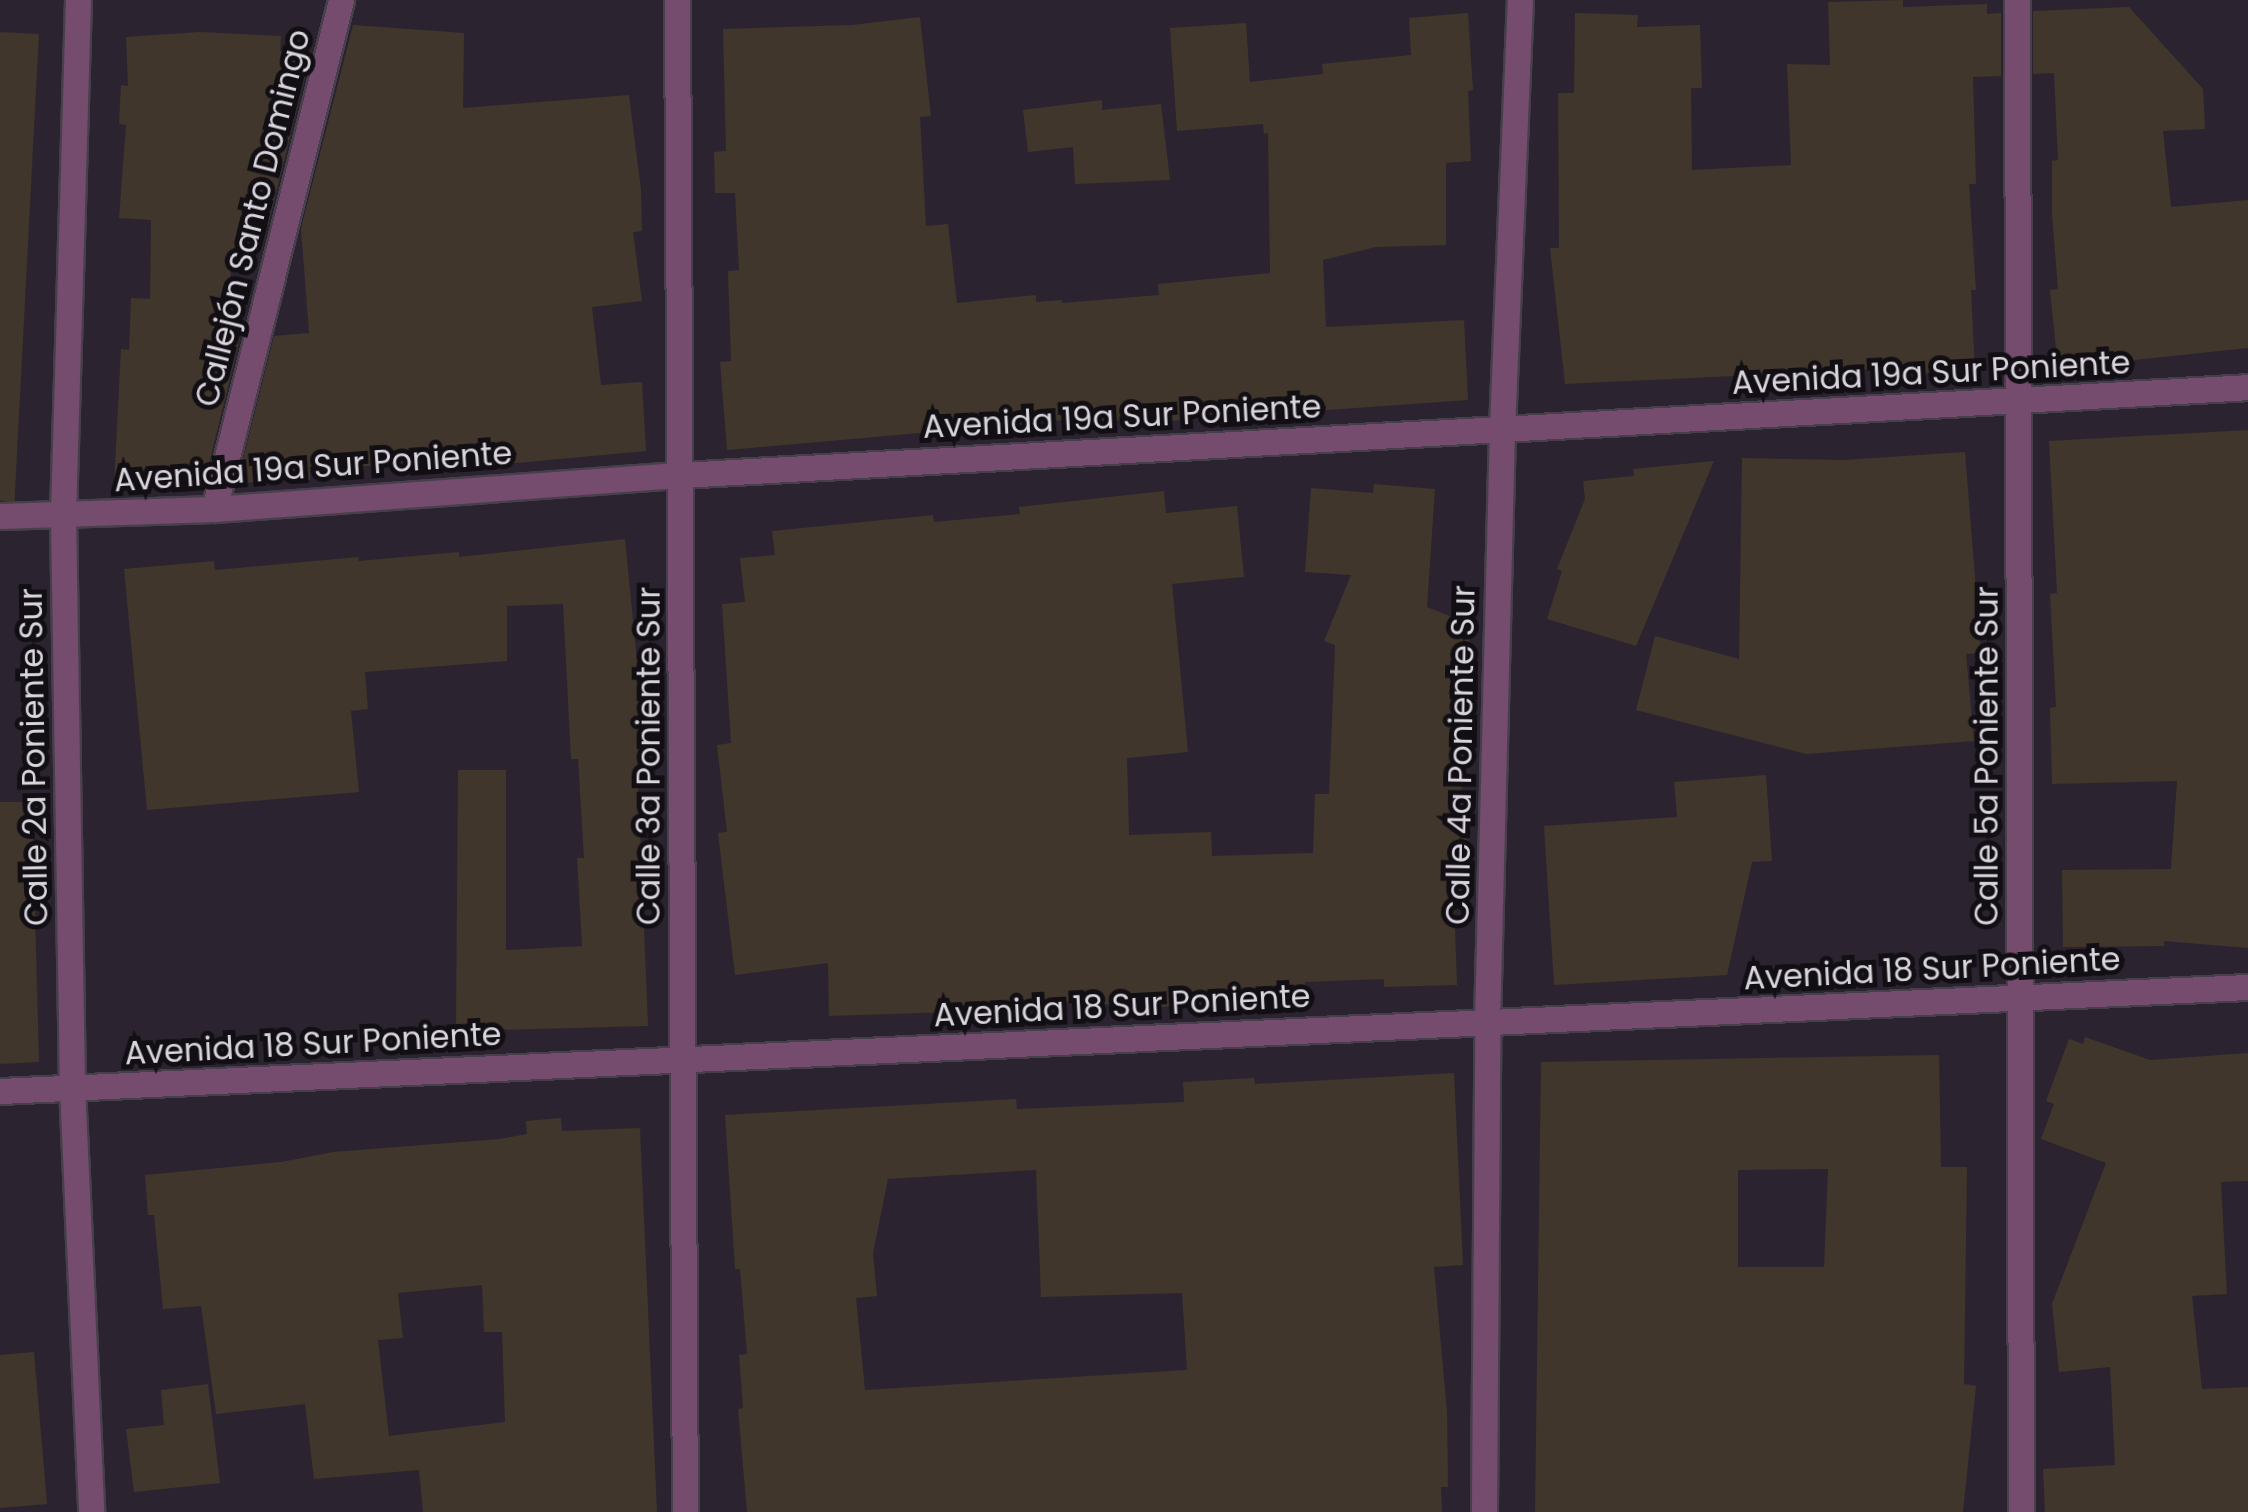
<!DOCTYPE html>
<html>
<head>
<meta charset="utf-8">
<style>
	body { margin:0 }
	#map { position:relative; width:2248px; height:1512px; overflow:hidden; background:#2b2430; font-family:Poppins,sans-serif }
	div>[style] { position:absolute }
	.building>* { inset:0; background:#41362b; transform-origin:0 0 }
	.roads { filter:drop-shadow(2px 0 #47404c) drop-shadow(-2px 0 #47404c) drop-shadow(0 2px #47404c) drop-shadow(0 -2px #47404c) }
	.minor>* { height:25px; margin:-12.5px; padding:0 12.5px; transform-origin:12.5px; border-radius:12.5px; background:#764c6e }
	span { translate:-50% -50%; white-space:nowrap; text-align:center; line-height:1.15; -webkit-text-stroke:10px #120f14; paint-order:stroke }
	.street-label { font-size:32px; color:#dad5dd }
</style>
</head>
<body>
<div id="map">
	<div class="building">
		<i style="clip-path:polygon(1903px 0,1903px 7px,1987px 4px,1987px 14px,2001px 13px,2001px 76px,1973px 77px,1976px 184px,1969px 184px,1976px 290px,1971px 290px,1975px 371px,1881px 376px,1881px 369px,1565px 384px,1550px 248px,1559px 248px,1558px 93px,1574px 93px,1575px 13px,1638px 15px,1637px 27px,1700px 25px,1702px 88px,1691px 88px,1692px 170px,1791px 165px,1787px 64px,1830px 65px,1828px 2px)"></i>
		<i style="clip-path:polygon(2129px 7px,2203px 89px,2205px 129px,2163px 131px,2171px 207px,2248px 200px,2248px 348px,2058px 368px,2050px 290px,2058px 289px,2052px 215px,2052px 161px,2058px 160px,2054px 73px,2033px 74px,2033px 11px)"></i>
		<i style="clip-path:polygon(1468px 13px,1473px 90px,1468px 91px,1471px 161px,1446px 163px,1446px 245px,1376px 247px,1323px 260px,1326px 327px,1464px 320px,1468px 400px,1170px 421px,1169px 416px,1076px 424px,1076px 419px,727px 450px,720px 362px,731px 361px,728px 271px,739px 270px,735px 193px,715px 193px,714px 152px,726px 151px,723px 29px,852px 25px,920px 17px,931px 116px,920px 117px,926px 226px,948px 224px,957px 303px,1036px 295px,1036px 302px,1062px 300px,1062px 303px,1159px 295px,1158px 284px,1270px 273px,1268px 133px,1264px 134px,1263px 124px,1177px 131px,1170px 28px,1246px 23px,1250px 82px,1323px 74px,1322px 64px,1411px 55px,1409px 18px)"></i>
		<i style="clip-path:polygon(353px 25px,464px 33px,463px 108px,629px 95px,641px 190px,642px 231px,633px 232px,642px 301px,592px 307px,601px 385px,642px 382px,646px 451px,397px 474px,396px 464px,310px 470px,310px 480px,237px 483px,274px 336px,309px 333px,301px 228px)"></i>
		<i style="left:0;top:32px;width:39px;height:468px;rotate:3deg"></i>
		<i style="clip-path:polygon(200px 32px,281px 36px,280px 51px,311px 52px,268px 225px,239px 222px,220px 339px,240px 338px,204px 484px,114px 485px,121px 349px,129px 350px,131px 298px,150px 299px,151px 220px,119px 218px,126px 125px,119px 124px,121px 85px,128px 86px,126px 37px)"></i>
		<i style="clip-path:polygon(1102px 100px,1102px 110px,1161px 104px,1170px 180px,1075px 184px,1073px 147px,1028px 152px,1023px 110px)"></i>
		<i style="clip-path:polygon(2248px 430px,2248px 948px,2164px 941px,2164px 946px,2063px 947px,2062px 870px,2171px 869px,2177px 781px,2052px 784px,2050px 708px,2056px 707px,2050px 594px,2057px 593px,2049px 441px)"></i>
		<i style="clip-path:polygon(1965px 452px,1981px 653px,1966px 654px,1974px 741px,1806px 754px,1636px 710px,1655px 636px,1739px 659px,1742px 458px,1844px 460px)"></i>
		<i style="clip-path:polygon(1714px 461px,1636px 646px,1547px 619px,1562px 571px,1557px 569px,1585px 499px,1583px 481px,1634px 476px,1633px 469px)"></i>
		<i style="clip-path:polygon(1374px 484px,1435px 489px,1427px 607px,1475px 626px,1448px 694px,1465px 694px,1461px 799px,1469px 799px,1466px 898px,1454px 898px,1457px 985px,1384px 987px,1384px 979px,1305px 982px,1305px 989px,1272px 991px,1272px 1002px,1138px 1008px,1138px 1003px,1082px 1005px,1082px 1001px,953px 1005px,954px 1012px,829px 1016px,828px 963px,735px 975px,718px 833px,727px 832px,717px 745px,731px 743px,722px 604px,745px 602px,740px 558px,775px 555px,772px 531px,933px 515px,934px 522px,1020px 514px,1019px 507px,1164px 491px,1166px 513px,1237px 506px,1244px 577px,1172px 584px,1188px 752px,1127px 758px,1129px 835px,1211px 832px,1212px 856px,1313px 853px,1315px 794px,1329px 794px,1332px 721px,1335px 645px,1324px 641px,1351px 575px,1305px 572px,1311px 488px,1373px 493px)"></i>
		<i style="clip-path:polygon(625px 539px,646px 752px,637px 753px,648px 1026px,456px 1031px,458px 770px,506px 770px,506px 950px,582px 946px,577px 858px,584px 858px,578px 759px,571px 759px,563px 604px,507px 606px,507px 661px,365px 672px,368px 709px,351px 711px,359px 792px,147px 810px,124px 569px,214px 561px,215px 570px,358px 557px,359px 561px,459px 552px,459px 557px)"></i>
		<i style="clip-path:polygon(1766px 775px,1772px 861px,1752px 862px,1727px 975px,1554px 985px,1544px 826px,1677px 817px,1674px 782px)"></i>
		<i style="clip-path:polygon(0 802px,32px 802px,39px 1062px,0 1064px)"></i>
		<i style="clip-path:polygon(2085px 1037px,2150px 1060px,2248px 1053px,2248px 1181px,2221px 1182px,2227px 1294px,2192px 1296px,2202px 1389px,2248px 1387px,2248px 1512px,2045px 1512px,2043px 1469px,2115px 1465px,2110px 1367px,2059px 1372px,2052px 1304px,2106px 1163px,2041px 1139px,2054px 1104px,2046px 1101px,2069px 1039px,2083px 1044px)"></i>
		<i style="clip-path:polygon(evenodd,1939px 1055px,1941px 1167px,1967px 1167px,1964px 1384px,1976px 1386px,1963px 1512px,1535px 1512px,1541px 1062px,1939px 1055px,1828px 1169px,1824px 1267px,1738px 1267px,1738px 1170px,1828px 1169px)"></i>
		<i style="clip-path:polygon(evenodd,1454px 1073px,1463px 1265px,1434px 1267px,1447px 1412px,1448px 1487px,1441px 1487px,1442px 1512px,747px 1512px,738px 1409px,743px 1408px,739px 1355px,747px 1354px,740px 1269px,735px 1269px,725px 1115px,1016px 1099px,1017px 1109px,1184px 1102px,1183px 1082px,1254px 1078px,1255px 1084px,1454px 1073px,1036px 1170px,1041px 1297px,1182px 1293px,1187px 1370px,865px 1390px,856px 1298px,877px 1296px,873px 1253px,888px 1179px,1036px 1170px)"></i>
		<i style="clip-path:polygon(evenodd,561px 1118px,562px 1131px,640px 1128px,657px 1512px,423px 1512px,419px 1470px,314px 1479px,305px 1404px,216px 1414px,201px 1306px,163px 1309px,154px 1215px,148px 1215px,145px 1175px,281px 1162px,333px 1152px,500px 1139px,527px 1134px,526px 1121px,561px 1118px,482px 1285px,484px 1332px,502px 1332px,505px 1422px,389px 1436px,378px 1340px,403px 1338px,398px 1293px,482px 1285px)"></i>
		<i style="clip-path:polygon(34px 1352px,47px 1504px,0 1508px,0 1355px)"></i>
		<i style="clip-path:polygon(208px 1384px,220px 1483px,134px 1492px,126px 1429px,164px 1425px,161px 1390px)"></i>
	</div>
	<div class="roads">
		<div class="minor">
			<i style="left:78px;top:0;width:514px;rotate:91.67deg"></i>
			<i style="left:63px;top:514px;width:573px;rotate:89.1deg"></i>
			<i style="left:72px;top:1087px;width:425px;rotate:87.4deg"></i>
			<i style="left:677px;top:0;width:1512px;rotate:89.7deg"></i>
			<i style="left:2017px;top:0;width:1512px;rotate:89.85deg"></i>
			<i style="left:214px;top:509px;width:525px;rotate:-75.99deg"></i>
			<i style="left:0;top:516px;width:214px;rotate:-1.9deg"></i>
			<i style="left:214px;top:509px;width:468px;rotate:-4.2deg"></i>
			<i style="left:681px;top:475px;width:1569px;rotate:-3.21deg"></i>
			<i style="left:0;top:1091px;width:2250px;rotate:-2.65deg"></i>
			<i style="left:1484px;top:1512px;width:490px;rotate:-89.6deg"></i>
			<i style="left:1487px;top:1022px;width:594px;rotate:-88.55deg"></i>
			<i style="left:1502px;top:428px;width:428px;rotate:-87.6deg"></i>
		</div>
	</div>
	<div class="street-label">
		<span style="left:253px;top:218px;rotate:-76deg">Callejón Santo Domingo</span>
		<span style="left:1931px;top:373px;rotate:-3deg">Avenida 19a Sur Poniente</span>
		<span style="left:1122px;top:417px;rotate:-3deg">Avenida 19a Sur Poniente</span>
		<span style="left:313px;top:467px;rotate:-4deg">Avenida 19a Sur Poniente</span>
		<span style="left:1461px;top:755px;rotate:-89deg">Calle 4a Poniente Sur</span>
		<span style="left:649px;top:756px;rotate:-90deg">Calle 3a Poniente Sur</span>
		<span style="left:1987px;top:756px;rotate:-90deg">Calle 5a Poniente Sur</span>
		<span style="left:34px;top:757px;rotate:-91deg">Calle 2a Poniente Sur</span>
		<span style="left:1932px;top:969px;rotate:-3deg">Avenida 18 Sur Poniente</span>
		<span style="left:1122px;top:1006px;rotate:-3deg">Avenida 18 Sur Poniente</span>
		<span style="left:313px;top:1044px;rotate:-3deg">Avenida 18 Sur Poniente</span>
	</div>
</div>
</body>
</html>
